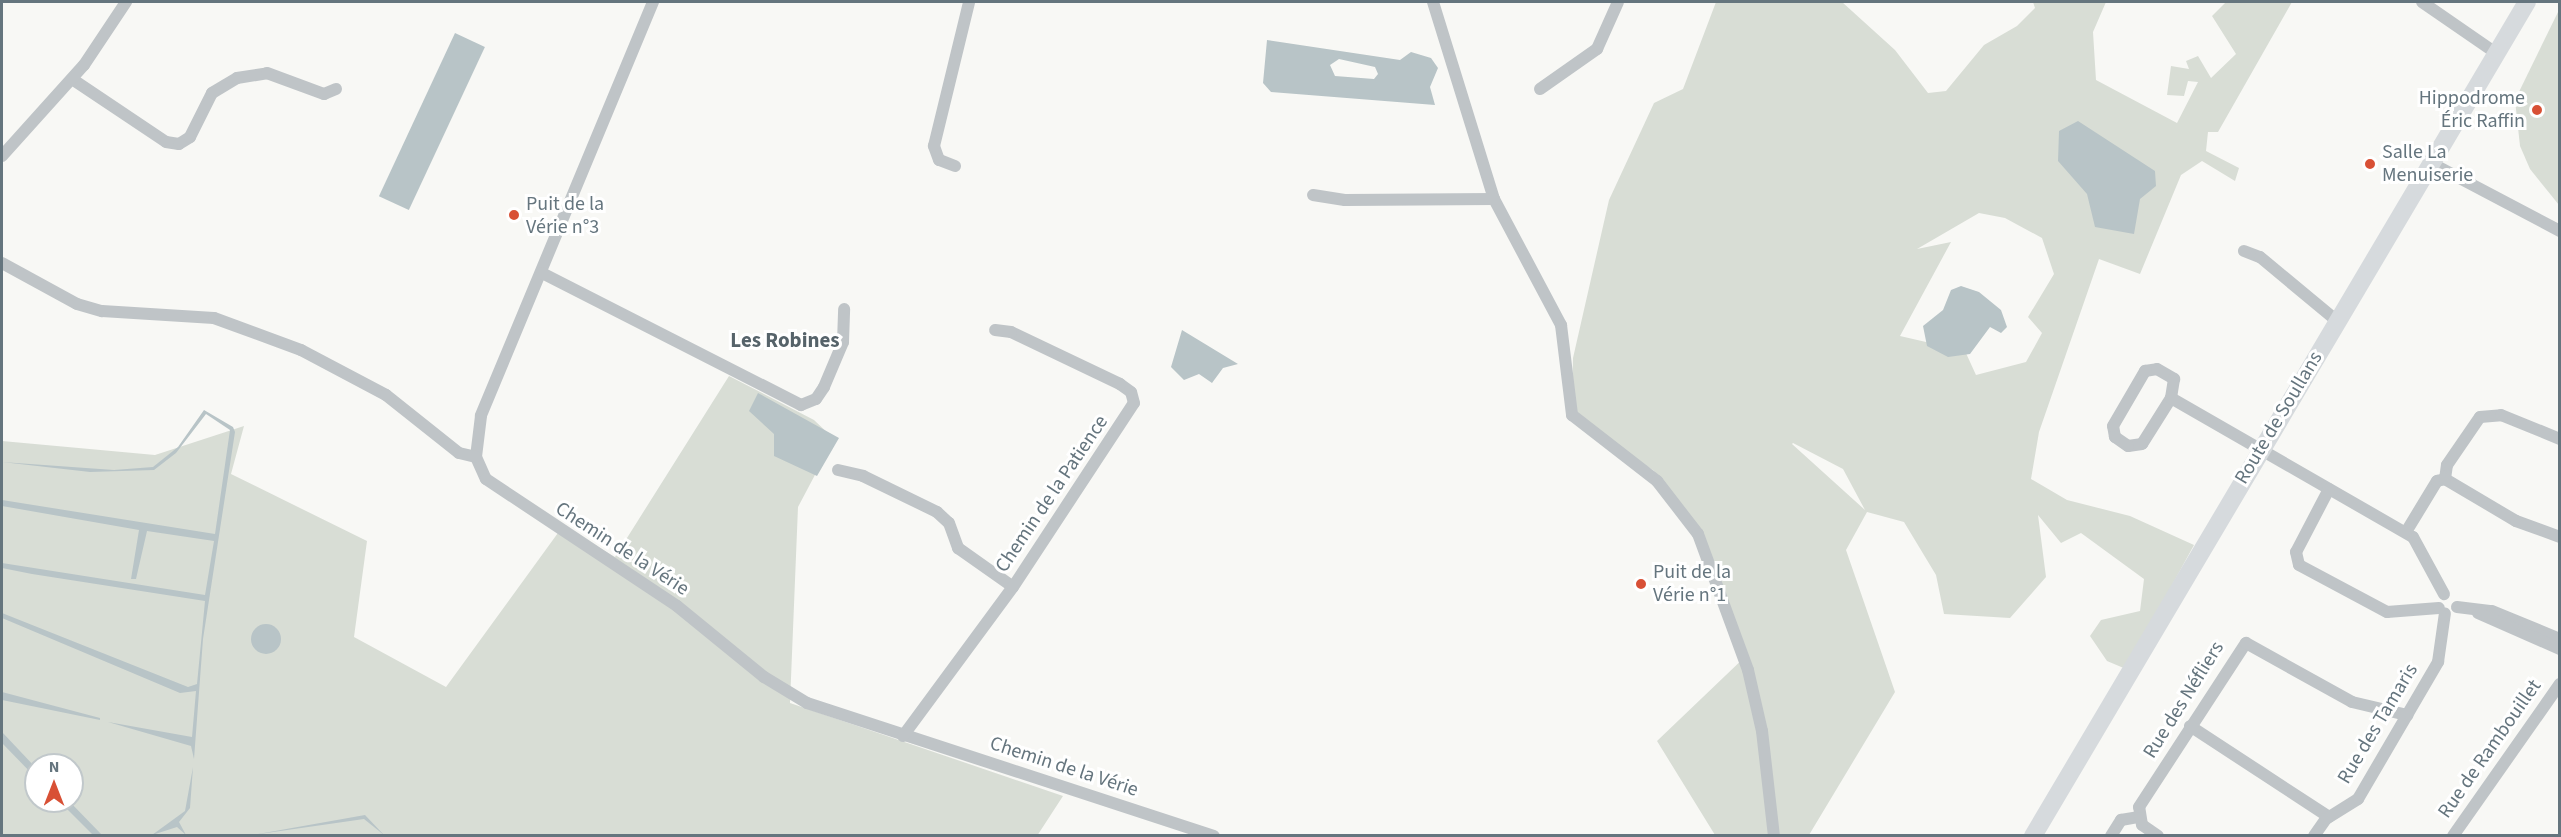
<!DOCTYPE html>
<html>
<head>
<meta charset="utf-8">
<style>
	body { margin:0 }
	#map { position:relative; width:2561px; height:837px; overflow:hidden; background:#f8f8f5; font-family:"Source Sans 3",sans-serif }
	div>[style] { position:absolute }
	.green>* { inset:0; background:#d8ddd5 }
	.water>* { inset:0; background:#b8c4c7; transform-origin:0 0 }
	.round { border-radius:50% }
	.street>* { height:12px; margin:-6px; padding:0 6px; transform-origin:6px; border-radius:6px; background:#bfc4c7 }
	.secondary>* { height:18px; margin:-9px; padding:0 9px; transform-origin:9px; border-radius:9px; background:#d6dadd }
	.dots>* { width:16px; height:16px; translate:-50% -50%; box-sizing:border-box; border:3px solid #fff; border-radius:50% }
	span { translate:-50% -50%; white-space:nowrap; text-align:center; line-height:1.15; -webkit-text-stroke:6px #fff; paint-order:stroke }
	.poi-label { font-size:20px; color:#65757e }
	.right { translate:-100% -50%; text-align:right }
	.left { translate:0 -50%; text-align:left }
	.street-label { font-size:20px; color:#65757e }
	.neighbourhood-label { font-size:21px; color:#56636a; font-weight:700 }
	.frame { position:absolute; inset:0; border:3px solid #65757e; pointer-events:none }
	.north { position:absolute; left:24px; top:753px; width:60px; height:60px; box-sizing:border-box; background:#fff; border:2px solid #c1c8cb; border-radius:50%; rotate:0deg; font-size:16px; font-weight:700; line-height:24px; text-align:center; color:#65757e }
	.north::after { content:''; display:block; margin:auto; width:21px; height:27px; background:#d85035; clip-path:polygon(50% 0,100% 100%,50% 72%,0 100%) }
</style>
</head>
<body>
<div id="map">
	<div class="green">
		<i style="clip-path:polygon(evenodd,1716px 2px,1842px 2px,1895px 50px,1928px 93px,1946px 91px,1984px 45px,2017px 26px,2035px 8px,2033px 2px,2106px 2px,2093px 32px,2096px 80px,2177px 123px,2198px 82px,2188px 81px,2184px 96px,2167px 95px,2171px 66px,2189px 69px,2186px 61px,2198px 56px,2211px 78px,2236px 54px,2212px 16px,2226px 2px,2292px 2px,2218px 132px,2208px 132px,2206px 151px,2239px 168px,2235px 181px,2202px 161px,2181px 175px,2140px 274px,2099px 259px,2039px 432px,2031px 479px,2067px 500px,2130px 516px,2194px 545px,2126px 669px,2107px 661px,2090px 636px,2101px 620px,2140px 611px,2144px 579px,2081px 533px,2061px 543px,2038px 515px,2046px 577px,2010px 618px,1944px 614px,1936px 575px,1904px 522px,1867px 512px,1846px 550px,1895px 692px,1809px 835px,1715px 835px,1657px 741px,1748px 654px,1703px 536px,1653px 470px,1595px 435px,1572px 408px,1573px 358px,1609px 200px,1654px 103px,1683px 89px,1716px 2px,1979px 213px,2005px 218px,2042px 238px,2054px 274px,2028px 317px,2042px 333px,2026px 362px,1976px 375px,1965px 351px,1900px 336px,1951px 242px,1917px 249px,1979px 213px,1716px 2px,1793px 443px,1843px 469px,1865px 510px,1792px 444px,1793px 443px)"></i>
		<i style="clip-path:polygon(2559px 10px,2560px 205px,2559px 205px,2530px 169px,2520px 146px,2515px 100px)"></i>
		<i style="clip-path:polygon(evenodd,729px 376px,814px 420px,834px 439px,798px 507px,790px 703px,1063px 796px,1037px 836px,2px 835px,2px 441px,155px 455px,244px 426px,231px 474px,367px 541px,354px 637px,446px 687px,563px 526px,615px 557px,729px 376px,36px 765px,72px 765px,72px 801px,36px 801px,36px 765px)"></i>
	</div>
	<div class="water">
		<i style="left:455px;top:33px;width:33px;height:180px;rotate:25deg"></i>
		<i style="clip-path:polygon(evenodd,1267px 40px,1400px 60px,1411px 52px,1431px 58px,1438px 68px,1430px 87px,1435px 105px,1271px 92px,1263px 83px,1267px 40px,1339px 59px,1375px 67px,1378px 74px,1374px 79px,1335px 76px,1330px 65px,1339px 59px)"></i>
		<i style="clip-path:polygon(2078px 121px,2155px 171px,2156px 186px,2140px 199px,2134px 234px,2095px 227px,2087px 194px,2058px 161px,2059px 131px)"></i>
		<i style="clip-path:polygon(1961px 286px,1979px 292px,2001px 310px,2007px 327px,2001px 333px,1990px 327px,1970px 354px,1948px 357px,1927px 346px,1923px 326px,1943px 310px,1951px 290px)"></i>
		<i style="clip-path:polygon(1182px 330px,1238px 364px,1223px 368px,1212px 383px,1199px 374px,1184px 380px,1171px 367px)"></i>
		<i style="clip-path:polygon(758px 393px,839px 438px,817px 476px,774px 456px,774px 434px,749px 411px)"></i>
		<i style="clip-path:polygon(204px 410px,233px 427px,235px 432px,203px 639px,194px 759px,191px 746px,108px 722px,192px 737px,196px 691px,180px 693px,2px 618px,2px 613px,188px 687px,197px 684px,205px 601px,32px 574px,2px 568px,2px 563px,205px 595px,214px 541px,147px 531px,136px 579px,131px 579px,139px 530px,2px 506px,2px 500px,215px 534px,230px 430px,206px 414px,176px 453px,154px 470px,90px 472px,2px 462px,114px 470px,153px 467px,178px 447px)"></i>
		<i class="round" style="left:251px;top:624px;width:30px;height:30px"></i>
		<i style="clip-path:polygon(2px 692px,100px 718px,100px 720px,2px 700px)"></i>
		<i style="clip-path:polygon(2px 732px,36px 768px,36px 778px,2px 743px)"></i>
		<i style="clip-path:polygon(193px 767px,190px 808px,179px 822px,186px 835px,177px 827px,152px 835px,185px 811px)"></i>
		<i style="clip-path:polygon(59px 801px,69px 801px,102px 835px,93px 835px)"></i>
		<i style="clip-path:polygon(365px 815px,384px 835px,364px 819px,253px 835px)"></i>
	</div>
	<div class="street">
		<i style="left:653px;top:2px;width:448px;rotate:112.6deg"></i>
		<i style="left:481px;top:416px;width:41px;rotate:97deg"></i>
		<i style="left:476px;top:457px;width:24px;rotate:66deg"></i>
		<i style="left:486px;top:479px;width:229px;rotate:33.6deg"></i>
		<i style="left:677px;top:606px;width:112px;rotate:39.2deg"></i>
		<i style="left:764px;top:677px;width:50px;rotate:31.2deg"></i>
		<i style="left:807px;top:703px;width:428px;rotate:18.1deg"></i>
		<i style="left:1433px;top:2px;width:206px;rotate:72.8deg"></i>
		<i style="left:1494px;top:199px;width:143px;rotate:62deg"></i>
		<i style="left:1561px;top:325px;width:91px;rotate:83deg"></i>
		<i style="left:1572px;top:415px;width:108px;rotate:37.8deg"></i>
		<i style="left:1657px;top:481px;width:67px;rotate:52.3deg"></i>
		<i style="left:1698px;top:534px;width:145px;rotate:69.8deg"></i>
		<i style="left:1748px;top:670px;width:63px;rotate:77.1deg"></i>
		<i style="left:1762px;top:731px;width:106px;rotate:83.5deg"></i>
		<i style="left:2422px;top:2px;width:90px;rotate:34.6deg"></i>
		<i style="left:72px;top:79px;width:113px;rotate:33.8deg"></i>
		<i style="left:166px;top:142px;width:13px;rotate:9deg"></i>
		<i style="left:179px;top:144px;width:13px;rotate:-32deg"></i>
		<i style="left:190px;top:137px;width:49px;rotate:-63.4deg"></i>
		<i style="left:212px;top:93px;width:29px;rotate:-31deg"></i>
		<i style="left:237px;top:78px;width:30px;rotate:-9deg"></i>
		<i style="left:267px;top:73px;width:61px;rotate:20.2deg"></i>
		<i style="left:324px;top:94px;width:13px;rotate:-23deg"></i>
		<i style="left:1540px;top:89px;width:70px;rotate:-35.1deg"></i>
		<i style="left:1597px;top:49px;width:51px;rotate:-65.9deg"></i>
		<i style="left:2px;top:156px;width:122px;rotate:-48deg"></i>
		<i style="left:84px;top:65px;width:76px;rotate:-56.3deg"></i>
		<i style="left:2431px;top:163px;width:146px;rotate:27.8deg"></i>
		<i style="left:955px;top:166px;width:17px;rotate:-159deg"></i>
		<i style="left:939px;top:160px;width:15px;rotate:-110deg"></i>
		<i style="left:934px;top:146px;width:148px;rotate:-76.3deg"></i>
		<i style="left:1313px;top:195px;width:32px;rotate:9deg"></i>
		<i style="left:1345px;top:200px;width:149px;rotate:-0.4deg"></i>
		<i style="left:2244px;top:251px;width:17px;rotate:21deg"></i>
		<i style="left:2260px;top:257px;width:100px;rotate:39.7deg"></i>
		<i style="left:2px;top:263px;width:85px;rotate:28.7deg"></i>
		<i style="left:77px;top:304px;width:26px;rotate:16deg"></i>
		<i style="left:102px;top:311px;width:112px;rotate:3.6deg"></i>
		<i style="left:214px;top:318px;width:93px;rotate:20.2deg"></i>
		<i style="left:301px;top:350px;width:96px;rotate:27.9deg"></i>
		<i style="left:386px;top:395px;width:93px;rotate:38.5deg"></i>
		<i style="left:459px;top:453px;width:17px;rotate:13deg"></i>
		<i style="left:542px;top:273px;width:291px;rotate:27deg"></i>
		<i style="left:801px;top:405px;width:16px;rotate:-22deg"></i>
		<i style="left:816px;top:399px;width:14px;rotate:-56deg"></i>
		<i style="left:824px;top:387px;width:49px;rotate:-67.1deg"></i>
		<i style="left:843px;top:342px;width:33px;rotate:-88deg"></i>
		<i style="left:2171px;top:398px;width:54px;rotate:122.2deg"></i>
		<i style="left:2142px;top:444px;width:14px;rotate:172deg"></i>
		<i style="left:2128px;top:446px;width:16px;rotate:-145deg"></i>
		<i style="left:2115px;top:437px;width:11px;rotate:-100deg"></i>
		<i style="left:2113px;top:426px;width:64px;rotate:-59.8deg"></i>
		<i style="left:2145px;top:371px;width:12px;rotate:-9deg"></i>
		<i style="left:2157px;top:369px;width:20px;rotate:30deg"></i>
		<i style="left:2174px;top:379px;width:19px;rotate:99deg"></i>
		<i style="left:2171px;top:398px;width:279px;rotate:29.9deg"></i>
		<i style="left:2413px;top:537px;width:65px;rotate:61.5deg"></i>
		<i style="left:838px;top:470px;width:26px;rotate:13deg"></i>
		<i style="left:863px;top:476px;width:82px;rotate:25.9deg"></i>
		<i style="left:937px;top:512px;width:16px;rotate:43deg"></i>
		<i style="left:949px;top:523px;width:27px;rotate:70deg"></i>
		<i style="left:958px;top:548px;width:67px;rotate:35.3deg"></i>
		<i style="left:2445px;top:479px;width:82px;rotate:30.6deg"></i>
		<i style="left:2516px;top:521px;width:47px;rotate:20deg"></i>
		<i style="left:2329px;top:489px;width:71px;rotate:117.6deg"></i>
		<i style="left:2296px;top:552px;width:13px;rotate:77deg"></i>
		<i style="left:2299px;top:565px;width:100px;rotate:28.1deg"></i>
		<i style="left:2387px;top:612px;width:52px;rotate:-4.4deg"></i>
		<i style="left:2406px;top:532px;width:60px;rotate:-58.7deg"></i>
		<i style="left:2437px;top:481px;width:8px;rotate:-14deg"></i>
		<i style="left:2445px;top:479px;width:14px;rotate:-82deg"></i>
		<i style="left:2447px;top:465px;width:58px;rotate:-55.5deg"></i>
		<i style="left:2480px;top:417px;width:21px;rotate:-5deg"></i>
		<i style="left:2501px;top:415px;width:64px;rotate:22.1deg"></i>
		<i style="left:2457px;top:607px;width:35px;rotate:7deg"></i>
		<i style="left:2492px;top:611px;width:74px;rotate:22.4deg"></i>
		<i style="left:2478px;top:613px;width:90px;rotate:23.7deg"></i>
		<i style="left:2190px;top:726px;width:166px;rotate:33.2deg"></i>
		<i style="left:903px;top:736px;width:185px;rotate:-53.6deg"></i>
		<i style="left:1013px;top:587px;width:220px;rotate:-56.7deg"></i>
		<i style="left:1134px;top:403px;width:11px;rotate:-105deg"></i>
		<i style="left:1131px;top:392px;width:14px;rotate:-144deg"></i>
		<i style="left:1120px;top:384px;width:121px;rotate:-154.5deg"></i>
		<i style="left:1011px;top:332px;width:16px;rotate:-173deg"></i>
		<i style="left:2111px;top:836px;width:19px;rotate:-58deg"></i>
		<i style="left:2121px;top:820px;width:17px;rotate:-10deg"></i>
		<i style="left:2158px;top:836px;width:19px;rotate:-145deg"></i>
		<i style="left:2142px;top:825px;width:18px;rotate:-99deg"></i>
		<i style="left:2139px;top:807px;width:196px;rotate:-56.9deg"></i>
		<i style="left:2246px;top:643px;width:121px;rotate:29.1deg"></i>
		<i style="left:2352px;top:702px;width:57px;rotate:13.3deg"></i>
		<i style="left:2314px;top:836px;width:21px;rotate:-55deg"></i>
		<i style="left:2326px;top:819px;width:38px;rotate:-32deg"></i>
		<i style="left:2358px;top:799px;width:159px;rotate:-59.7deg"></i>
		<i style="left:2438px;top:662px;width:49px;rotate:-81.9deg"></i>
		<i style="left:2453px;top:836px;width:186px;rotate:-54.9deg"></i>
	</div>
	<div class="secondary">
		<i style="left:2033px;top:836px;width:969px;rotate:-59.36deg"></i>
	</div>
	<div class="dots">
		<i style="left:2537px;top:110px;background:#d85035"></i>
		<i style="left:2370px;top:164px;background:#d85035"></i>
		<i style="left:514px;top:215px;background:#d85035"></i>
		<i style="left:1641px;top:584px;background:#d85035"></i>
	</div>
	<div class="poi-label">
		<span class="right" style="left:2525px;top:110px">Hippodrome<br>Éric Raffin</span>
		<span class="left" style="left:2382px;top:164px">Salle La<br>Menuiserie</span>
		<span class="left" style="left:526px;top:216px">Puit de la<br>Vérie n°3</span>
		<span class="left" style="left:1653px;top:584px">Puit de la<br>Vérie n°1</span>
	</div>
	<div class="street-label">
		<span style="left:2279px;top:418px;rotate:-59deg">Route de Soullans</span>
		<span style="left:1052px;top:494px;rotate:-56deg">Chemin de la Patience</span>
		<span style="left:622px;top:549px;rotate:33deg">Chemin de la Vérie</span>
		<span style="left:2184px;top:700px;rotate:-58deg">Rue des Néfliers</span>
		<span style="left:2378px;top:724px;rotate:-59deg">Rue des Tamaris</span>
		<span style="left:2490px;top:749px;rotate:-55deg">Rue de Rambouillet</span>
		<span style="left:1064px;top:767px;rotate:18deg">Chemin de la Vérie</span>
	</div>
	<div class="neighbourhood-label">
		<span style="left:785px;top:340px">Les Robines</span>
	</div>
	<div class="frame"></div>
	<div class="north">N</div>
</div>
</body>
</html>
